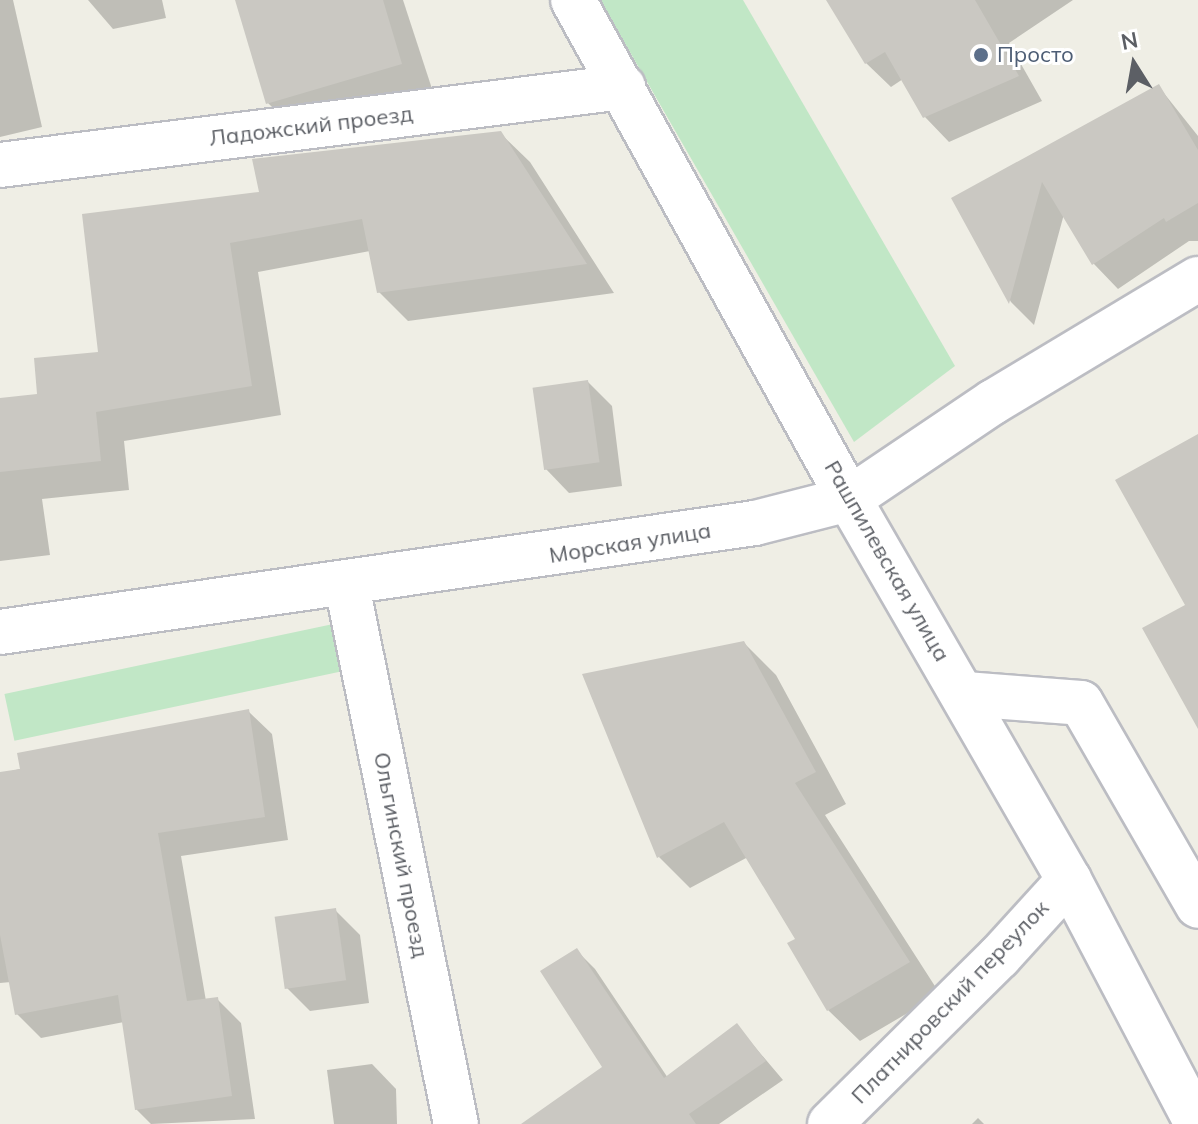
<!DOCTYPE html>
<html>
<head>
<meta charset="utf-8">
<style>
	body { margin:0 }
	#map { position:relative; width:1198px; height:1124px; overflow:hidden; background:#efeee5; font-family:Mulish,sans-serif }
	div>[style] { position:absolute }
	.green>* { inset:0; background:#c1e7c6; transform-origin:0 0 }
	.shadow>* { inset:0; background:#0003 }
	.building>* { inset:0; background:#cac8c2; transform-origin:0 0 }
	.roads { filter:drop-shadow(2px 0 #bcbdc3) drop-shadow(-2px 0 #bcbdc3) drop-shadow(0 2px #bcbdc3) drop-shadow(0 -2px #bcbdc3) }
	.minor>* { height:44px; margin:-22px; padding:0 22px; transform-origin:22px; border-radius:22px; background:#fff }
	.dots>* { width:22px; height:22px; translate:-50% -50%; box-sizing:border-box; border:4px solid #fff; border-radius:50% }
	span { translate:-50% -50%; white-space:nowrap; text-align:center; line-height:1.15; -webkit-text-stroke:6px #fff; paint-order:stroke }
	.service-label { font-size:22px; color:#4e5e75 }
	.left { translate:0 -50%; text-align:left }
	.street-label { font-size:22px; color:#5c5f65 }
	.north { position:absolute; left:1094px; top:24px; width:80px; height:80px; -webkit-text-stroke:6px #fff; paint-order:stroke; rotate:349deg; font-size:22px; font-weight:700; line-height:32px; text-align:center; color:#5c5f65 }
	.north::after { content:''; display:block; margin:auto; width:28px; height:36px; background:#5c5f65; clip-path:polygon(50% 0,100% 100%,50% 72%,0 100%) }
</style>
</head>
<body>
<div id="map">
	<div class="green">
		<i style="clip-path:polygon(600px 0,743px 0,955px 366px,854px 442px)"></i>
		<i style="left:338px;top:623px;width:48px;height:341px;rotate:78deg"></i>
	</div>
	<div class="shadow">
		<i style="clip-path:polygon(0 0,13px 0,42px 127px,0 137px)"></i>
		<i style="clip-path:polygon(88px 0,162px 0,166px 18px,113px 29px)"></i>
		<i style="clip-path:polygon(264px 0,403px 0,435px 98px,302px 137px,268px 103px)"></i>
		<i style="clip-path:polygon(832px 0,1073px 0,1009px 43px,1042px 101px,949px 142px,925px 117px,903px 79px,891px 87px,866px 63px)"></i>
		<i style="clip-path:polygon(1159px 87px,1198px 136px,1198px 241px,1189px 241px,1118px 289px,1094px 264px,1064px 214px,1034px 325px,1011px 302px,954px 198px)"></i>
		<i style="clip-path:polygon(500px 133px,530px 162px,614px 293px,408px 321px,379px 292px,370px 251px,258px 272px,281px 415px,124px 441px,129px 490px,42px 499px,50px 555px,0 561px,0 400px,39px 395px,100px 354px,262px 194px)"></i>
		<i style="clip-path:polygon(588px 382px,612px 406px,622px 486px,569px 493px,545px 468px)"></i>
		<i style="clip-path:polygon(744px 643px,776px 675px,846px 804px,825px 815px,940px 994px,860px 1041px,828px 1010px,798px 939px,748px 857px,690px 888px,659px 857px)"></i>
		<i style="clip-path:polygon(248px 711px,272px 734px,288px 840px,181px 856px,206px 1001px,217px 999px,241px 1023px,255px 1119px,151px 1124px,136px 1109px,124px 1022px,41px 1038px,17px 1014px,11px 982px,0 983px,0 774px)"></i>
		<i style="clip-path:polygon(335px 910px,360px 935px,369px 1003px,310px 1011px,286px 987px)"></i>
		<i style="clip-path:polygon(576px 950px,595px 969px,668px 1078px,737px 1026px,783px 1080px,719px 1124px,542px 1124px,605px 1068px)"></i>
		<i style="clip-path:polygon(372px 1064px,396px 1089px,397px 1124px,334px 1124px,327px 1070px)"></i>
		<i style="clip-path:polygon(978px 1118px,984px 1124px,972px 1124px)"></i>
	</div>
	<div class="building">
		<i style="clip-path:polygon(235px 0,383px 0,402px 64px,266px 104px)"></i>
		<i style="clip-path:polygon(826px 0,975px 0,1019px 76px,923px 118px,885px 52px,865px 64px)"></i>
		<i style="clip-path:polygon(1159px 84px,1198px 150px,1198px 203px,1166px 222px,1164px 218px,1092px 265px,1042px 182px,1009px 304px,951px 198px)"></i>
		<i style="clip-path:polygon(501px 131px,587px 264px,377px 293px,362px 219px,230px 243px,252px 386px,96px 412px,101px 461px,0 472px,0 398px,37px 394px,34px 358px,98px 352px,82px 214px,259px 192px,252px 159px)"></i>
		<i style="left:588px;top:380px;width:83px;height:56px;rotate:82deg"></i>
		<i style="clip-path:polygon(1198px 434px,1198px 729px,1142px 628px,1185px 605px,1115px 480px)"></i>
		<i style="clip-path:polygon(744px 641px,816px 772px,795px 783px,910px 962px,827px 1011px,787px 943px,795px 939px,724px 822px,657px 858px,582px 674px)"></i>
		<i style="clip-path:polygon(249px 709px,265px 817px,158px 833px,187px 1001px,218px 997px,232px 1096px,135px 1110px,118px 995px,15px 1015px,0 935px,0 772px,20px 769px,17px 753px)"></i>
		<i style="left:336px;top:908px;width:73px;height:62px;rotate:82deg"></i>
		<i style="clip-path:polygon(577px 948px,664px 1078px,737px 1023px,766px 1061px,689px 1114px,696px 1124px,521px 1124px,602px 1067px,540px 971px)"></i>
	</div>
	<div class="roads">
		<div class="minor">
			<i style="left:573px;top:0;width:570px;rotate:61.05deg"></i>
			<i style="left:849px;top:499px;width:440px;rotate:60deg"></i>
			<i style="left:1069px;top:880px;width:276px;rotate:62.3deg"></i>
			<i style="left:0;top:165px;width:628px;rotate:-7.14deg"></i>
			<i style="left:347px;top:586px;width:549px;rotate:78.55deg"></i>
			<i style="left:0;top:632px;width:763px;rotate:-8.22deg"></i>
			<i style="left:755px;top:523px;width:97px;rotate:-14.3deg"></i>
			<i style="left:849px;top:499px;width:174px;rotate:-34deg"></i>
			<i style="left:993px;top:402px;width:239px;rotate:-31deg"></i>
			<i style="left:965px;top:694px;width:116px;rotate:4.4deg"></i>
			<i style="left:1081px;top:703px;width:234px;rotate:60deg"></i>
			<i style="left:830px;top:1124px;width:238px;rotate:-44.7deg"></i>
			<i style="left:999px;top:957px;width:104px;rotate:-47.7deg"></i>
		</div>
	</div>
	<div class="dots">
		<i style="left:981px;top:55px;background:#5c6f8a"></i>
	</div>
	<div class="service-label">
		<span class="left" style="left:997px;top:55px">Просто</span>
	</div>
	<div class="street-label">
		<span style="left:311px;top:126px;rotate:-7deg">Ладожский проезд</span>
		<span style="left:630px;top:543px;rotate:-9deg">Морская улица</span>
		<span style="left:887px;top:561px;rotate:60deg">Рашпилевская улица</span>
		<span style="left:401px;top:855px;rotate:79deg">Ольгинский проезд</span>
		<span style="left:950px;top:1002px;rotate:-46deg">Платнировский переулок</span>
	</div>
	<div class="north">N</div>
</div>
</body>
</html>
